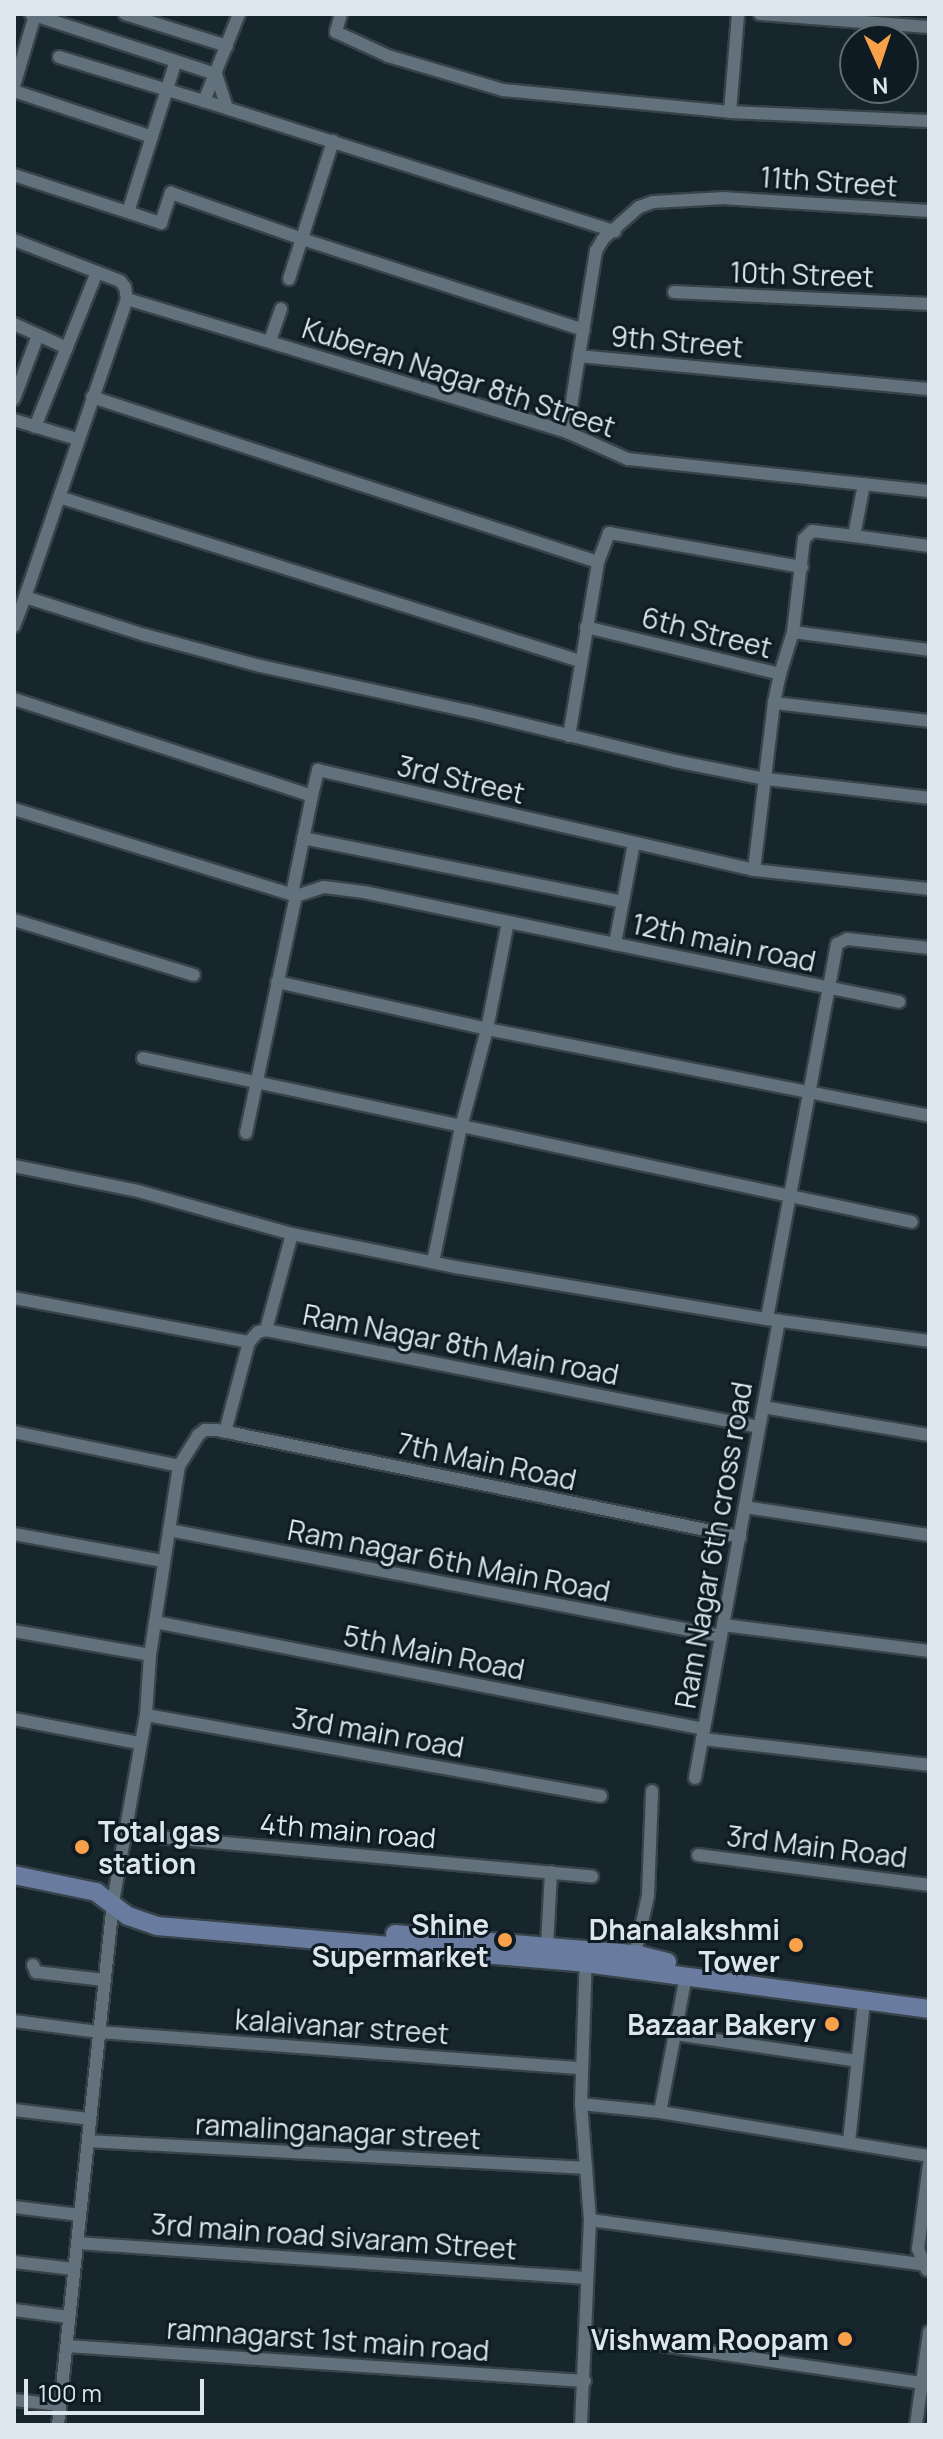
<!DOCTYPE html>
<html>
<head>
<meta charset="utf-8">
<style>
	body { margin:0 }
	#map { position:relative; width:943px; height:2439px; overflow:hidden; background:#17252d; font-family:Manrope,sans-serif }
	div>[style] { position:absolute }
	.roads { filter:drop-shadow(2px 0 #374249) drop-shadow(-2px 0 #374249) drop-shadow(0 2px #374249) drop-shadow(0 -2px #374249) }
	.street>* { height:12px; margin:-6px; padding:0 6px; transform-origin:6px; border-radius:6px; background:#62717b }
	.secondary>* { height:18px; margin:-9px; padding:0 9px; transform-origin:9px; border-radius:9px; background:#697ca0 }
	.dots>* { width:22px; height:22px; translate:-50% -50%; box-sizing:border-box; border:4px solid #0e1b23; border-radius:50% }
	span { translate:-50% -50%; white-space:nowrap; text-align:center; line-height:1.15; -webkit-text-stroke:6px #0e1b23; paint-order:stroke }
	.street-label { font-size:28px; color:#dde6ec }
	.poi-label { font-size:28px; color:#dde6ec; font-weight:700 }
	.left { translate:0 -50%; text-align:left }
	.right { translate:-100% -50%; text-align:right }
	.frame { position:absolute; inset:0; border:16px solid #dde6ec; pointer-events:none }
	.north { position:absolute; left:839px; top:24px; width:80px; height:80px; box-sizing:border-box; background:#0e1b23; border:2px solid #616c73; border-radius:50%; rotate:177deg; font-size:22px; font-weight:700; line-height:32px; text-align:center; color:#dde6ec }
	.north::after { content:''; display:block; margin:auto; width:28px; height:36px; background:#f8a14a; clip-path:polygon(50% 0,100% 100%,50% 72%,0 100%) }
	.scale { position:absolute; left:24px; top:2379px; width:180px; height:36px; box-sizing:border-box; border:4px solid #dde6ec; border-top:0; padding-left:10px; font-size:24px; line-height:28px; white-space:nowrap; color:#dde6ec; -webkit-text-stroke:6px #0e1b23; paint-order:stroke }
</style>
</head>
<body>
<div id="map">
	<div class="roads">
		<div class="street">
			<i style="left:31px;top:14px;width:194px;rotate:18deg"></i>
			<i style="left:125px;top:14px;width:107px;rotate:17.4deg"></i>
			<i style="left:239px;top:14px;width:94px;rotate:111.9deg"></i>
			<i style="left:204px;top:101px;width:431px;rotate:17.6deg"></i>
			<i style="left:341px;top:14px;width:19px;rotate:106deg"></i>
			<i style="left:336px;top:32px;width:57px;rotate:24.8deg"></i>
			<i style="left:388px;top:56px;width:120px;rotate:16.5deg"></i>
			<i style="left:503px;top:90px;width:228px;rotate:5.5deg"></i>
			<i style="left:730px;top:112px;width:199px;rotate:2.6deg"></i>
			<i style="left:760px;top:14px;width:169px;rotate:4.4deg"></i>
			<i style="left:59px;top:57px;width:152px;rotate:16.9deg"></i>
			<i style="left:216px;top:74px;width:36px;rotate:72deg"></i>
			<i style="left:14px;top:86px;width:74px;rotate:-73.5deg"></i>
			<i style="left:14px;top:91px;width:145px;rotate:18.4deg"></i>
			<i style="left:730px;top:112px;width:98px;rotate:-85.3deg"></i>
			<i style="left:14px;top:175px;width:155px;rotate:18.1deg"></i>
			<i style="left:161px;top:223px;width:32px;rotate:-72deg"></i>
			<i style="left:171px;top:193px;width:139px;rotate:19.3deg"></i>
			<i style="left:302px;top:239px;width:296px;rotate:17.9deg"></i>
			<i style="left:929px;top:211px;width:204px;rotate:-176.4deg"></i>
			<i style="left:725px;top:198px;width:72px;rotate:176.8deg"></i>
			<i style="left:653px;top:202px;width:15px;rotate:160deg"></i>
			<i style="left:639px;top:207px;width:48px;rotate:138.4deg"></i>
			<i style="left:603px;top:239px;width:14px;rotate:120deg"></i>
			<i style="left:596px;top:251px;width:106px;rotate:99.2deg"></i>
			<i style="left:579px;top:356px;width:352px;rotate:5.4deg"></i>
			<i style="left:128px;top:212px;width:158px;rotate:-72.4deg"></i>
			<i style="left:14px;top:240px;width:114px;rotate:21.1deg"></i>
			<i style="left:120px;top:281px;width:8px;rotate:50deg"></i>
			<i style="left:125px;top:287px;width:12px;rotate:81deg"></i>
			<i style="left:127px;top:299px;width:315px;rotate:108.9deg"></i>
			<i style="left:289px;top:279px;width:145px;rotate:-72.3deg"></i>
			<i style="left:674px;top:292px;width:255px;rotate:2.7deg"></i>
			<i style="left:127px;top:299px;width:460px;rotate:16.8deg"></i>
			<i style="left:567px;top:432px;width:67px;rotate:23.9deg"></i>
			<i style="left:628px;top:459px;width:303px;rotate:6.1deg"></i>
			<i style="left:14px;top:324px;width:58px;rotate:24.4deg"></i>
			<i style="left:270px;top:341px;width:34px;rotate:-71deg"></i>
			<i style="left:92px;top:397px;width:532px;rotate:18.06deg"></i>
			<i style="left:14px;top:399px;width:68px;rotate:-69.4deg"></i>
			<i style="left:14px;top:420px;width:66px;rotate:16.8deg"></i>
			<i style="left:35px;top:427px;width:167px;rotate:-68.2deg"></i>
			<i style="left:567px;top:432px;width:77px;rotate:-81deg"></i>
			<i style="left:59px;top:497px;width:546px;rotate:17.47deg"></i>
			<i style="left:854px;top:536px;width:76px;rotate:7.6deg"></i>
			<i style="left:14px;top:626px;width:31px;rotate:-69deg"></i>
			<i style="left:25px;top:597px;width:126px;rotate:17.6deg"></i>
			<i style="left:145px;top:635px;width:119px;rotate:15.1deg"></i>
			<i style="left:260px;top:666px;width:214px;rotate:12.2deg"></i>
			<i style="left:469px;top:711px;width:212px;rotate:13.6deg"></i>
			<i style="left:675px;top:761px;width:93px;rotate:11.2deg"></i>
			<i style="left:766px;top:779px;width:164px;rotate:6.6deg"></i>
			<i style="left:586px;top:627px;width:200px;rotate:13.6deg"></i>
			<i style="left:780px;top:674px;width:44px;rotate:-72.8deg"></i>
			<i style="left:793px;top:632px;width:137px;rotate:7.5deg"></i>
			<i style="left:793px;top:632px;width:94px;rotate:-83.3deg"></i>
			<i style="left:804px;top:539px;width:11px;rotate:-45deg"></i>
			<i style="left:812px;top:531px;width:42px;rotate:6.8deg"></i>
			<i style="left:854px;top:536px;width:53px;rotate:-79.1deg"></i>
			<i style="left:780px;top:674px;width:30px;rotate:102deg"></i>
			<i style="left:774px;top:703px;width:156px;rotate:6.6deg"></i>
			<i style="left:14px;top:699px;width:313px;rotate:18deg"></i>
			<i style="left:312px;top:796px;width:27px;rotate:-77deg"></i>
			<i style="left:318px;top:770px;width:447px;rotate:12.9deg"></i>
			<i style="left:754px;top:870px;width:176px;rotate:6.2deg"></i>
			<i style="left:569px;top:736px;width:176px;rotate:-80.5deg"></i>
			<i style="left:598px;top:562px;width:31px;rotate:-69deg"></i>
			<i style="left:609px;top:533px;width:196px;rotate:10deg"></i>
			<i style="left:14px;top:809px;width:295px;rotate:17.1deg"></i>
			<i style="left:296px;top:896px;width:29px;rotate:-18deg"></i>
			<i style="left:324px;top:887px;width:40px;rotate:7.1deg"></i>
			<i style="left:364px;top:892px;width:256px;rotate:11.7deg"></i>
			<i style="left:303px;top:838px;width:326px;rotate:11.3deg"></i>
			<i style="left:634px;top:843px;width:103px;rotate:100.7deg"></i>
			<i style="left:615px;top:944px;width:290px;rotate:11.5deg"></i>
			<i style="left:754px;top:870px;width:168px;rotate:-83.2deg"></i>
			<i style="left:292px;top:894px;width:100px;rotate:-78.5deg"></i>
			<i style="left:14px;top:920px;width:188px;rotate:17deg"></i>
			<i style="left:929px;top:948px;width:82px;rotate:-173.7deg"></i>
			<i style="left:847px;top:939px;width:11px;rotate:153deg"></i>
			<i style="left:837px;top:944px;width:381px;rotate:100.6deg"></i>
			<i style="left:767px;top:1319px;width:163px;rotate:7.7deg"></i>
			<i style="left:277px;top:982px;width:215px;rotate:12.6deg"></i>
			<i style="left:487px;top:1029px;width:450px;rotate:11.1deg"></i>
			<i style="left:143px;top:1058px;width:786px;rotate:12.04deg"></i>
			<i style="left:246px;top:1133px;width:242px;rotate:-78.1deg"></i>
			<i style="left:14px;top:1166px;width:126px;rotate:11.4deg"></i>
			<i style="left:138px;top:1191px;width:160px;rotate:15.6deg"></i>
			<i style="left:292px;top:1234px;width:99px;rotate:105.2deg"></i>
			<i style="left:292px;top:1234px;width:166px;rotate:11.4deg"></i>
			<i style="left:455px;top:1267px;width:316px;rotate:9.5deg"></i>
			<i style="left:433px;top:1262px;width:138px;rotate:-78.3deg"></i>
			<i style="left:461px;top:1127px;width:101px;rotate:-75.1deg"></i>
			<i style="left:487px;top:1029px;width:109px;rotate:-78.9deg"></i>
			<i style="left:14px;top:1298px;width:239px;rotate:10.6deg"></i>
			<i style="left:763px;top:1407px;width:168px;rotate:9.6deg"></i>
			<i style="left:14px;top:1432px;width:168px;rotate:11.6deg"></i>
			<i style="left:225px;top:1432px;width:93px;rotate:-75.1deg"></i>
			<i style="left:249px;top:1342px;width:13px;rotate:-48deg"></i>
			<i style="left:258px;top:1332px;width:8px;rotate:-14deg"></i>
			<i style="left:266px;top:1330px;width:502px;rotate:11.13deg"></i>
			<i style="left:745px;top:1507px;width:186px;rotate:8.7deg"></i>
			<i style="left:169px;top:1530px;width:562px;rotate:10.87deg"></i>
			<i style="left:14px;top:1534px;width:151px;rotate:10.3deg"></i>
			<i style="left:155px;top:1622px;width:559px;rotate:11.03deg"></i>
			<i style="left:723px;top:1625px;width:208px;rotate:7.2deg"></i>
			<i style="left:14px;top:1631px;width:138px;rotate:10deg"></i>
			<i style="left:146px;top:1715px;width:462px;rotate:10.1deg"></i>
			<i style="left:14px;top:1719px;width:127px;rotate:10.9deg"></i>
			<i style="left:702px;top:1739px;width:228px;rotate:6.5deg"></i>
			<i style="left:695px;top:1778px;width:465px;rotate:-79.6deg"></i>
			<i style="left:126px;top:1834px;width:468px;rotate:5.2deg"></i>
			<i style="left:698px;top:1855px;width:233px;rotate:7.4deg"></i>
			<i style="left:547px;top:1946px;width:74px;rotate:-86.9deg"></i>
			<i style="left:635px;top:1954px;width:59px;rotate:-77.4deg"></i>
			<i style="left:648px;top:1896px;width:105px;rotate:-87.8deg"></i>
			<i style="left:33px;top:1965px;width:8px;rotate:67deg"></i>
			<i style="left:36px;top:1972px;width:68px;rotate:6.7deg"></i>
			<i style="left:14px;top:2021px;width:86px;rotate:7.4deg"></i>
			<i style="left:99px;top:2032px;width:483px;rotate:4.3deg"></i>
			<i style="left:675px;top:2034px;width:184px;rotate:8.4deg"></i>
			<i style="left:581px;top:2104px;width:79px;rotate:5.8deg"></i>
			<i style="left:660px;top:2112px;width:273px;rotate:9.3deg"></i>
			<i style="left:14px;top:2110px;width:77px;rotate:6.8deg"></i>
			<i style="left:660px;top:2112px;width:138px;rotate:-79.2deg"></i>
			<i style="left:88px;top:2141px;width:499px;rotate:3.1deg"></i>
			<i style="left:849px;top:2142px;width:142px;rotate:-83.9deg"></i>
			<i style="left:14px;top:2207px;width:66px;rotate:6.9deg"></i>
			<i style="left:590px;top:2220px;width:342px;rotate:7.6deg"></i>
			<i style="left:77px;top:2243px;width:511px;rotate:3.93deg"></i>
			<i style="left:14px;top:2262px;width:60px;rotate:6.7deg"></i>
			<i style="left:927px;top:2270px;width:23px;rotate:-113deg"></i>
			<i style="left:918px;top:2249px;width:86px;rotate:-82.6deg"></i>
			<i style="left:14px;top:2310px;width:55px;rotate:7.3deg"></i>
			<i style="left:586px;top:2334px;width:347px;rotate:8.3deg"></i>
			<i style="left:67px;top:2346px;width:519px;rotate:3.87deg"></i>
			<i style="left:14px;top:2400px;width:46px;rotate:6.2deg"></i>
			<i style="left:58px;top:2425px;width:526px;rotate:-84deg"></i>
			<i style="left:113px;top:1902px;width:190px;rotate:-80deg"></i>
			<i style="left:146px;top:1715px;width:60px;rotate:-86.2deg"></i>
			<i style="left:150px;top:1655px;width:191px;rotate:-81.3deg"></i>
			<i style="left:179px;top:1466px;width:36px;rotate:-58deg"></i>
			<i style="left:198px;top:1435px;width:9px;rotate:-36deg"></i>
			<i style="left:205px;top:1430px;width:12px"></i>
			<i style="left:217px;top:1430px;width:534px;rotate:11.56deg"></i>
			<i style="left:581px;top:2425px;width:205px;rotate:-87.5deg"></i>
			<i style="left:590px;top:2220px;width:116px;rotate:-94.4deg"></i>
			<i style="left:581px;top:2104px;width:147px;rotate:-88.1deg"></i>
			<i style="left:916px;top:2425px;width:94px;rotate:-82deg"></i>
		</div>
		<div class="secondary">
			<i style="left:14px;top:1875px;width:84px;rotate:11.7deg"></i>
			<i style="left:96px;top:1892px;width:40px;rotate:37deg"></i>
			<i style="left:128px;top:1916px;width:31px;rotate:19deg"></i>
			<i style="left:157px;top:1926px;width:430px;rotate:4.9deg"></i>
			<i style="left:585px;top:1963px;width:347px;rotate:7.6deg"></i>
			<i style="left:395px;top:1934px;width:241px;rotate:4.8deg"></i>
			<i style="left:635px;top:1954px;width:33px;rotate:14deg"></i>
		</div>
	</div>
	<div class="dots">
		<i style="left:82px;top:1847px;background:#f8a14a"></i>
		<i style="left:505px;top:1940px;background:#f8a14a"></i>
		<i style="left:796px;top:1945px;background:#f8a14a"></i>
		<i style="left:832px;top:2024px;background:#f8a14a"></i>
		<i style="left:845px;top:2339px;background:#f8a14a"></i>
	</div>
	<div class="street-label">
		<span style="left:829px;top:181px;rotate:4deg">11th Street</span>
		<span style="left:802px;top:274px;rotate:2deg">10th Street</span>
		<span style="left:677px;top:341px;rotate:5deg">9th Street</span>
		<span style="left:459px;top:377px;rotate:18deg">Kuberan Nagar 8th Street</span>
		<span style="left:707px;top:632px;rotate:14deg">6th Street</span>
		<span style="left:461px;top:779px;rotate:13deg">3rd Street</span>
		<span style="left:724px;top:942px;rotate:12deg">12th main road</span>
		<span style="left:461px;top:1344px;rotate:11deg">Ram Nagar 8th Main road</span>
		<span style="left:487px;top:1461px;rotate:12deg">7th Main Road</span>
		<span style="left:713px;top:1545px;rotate:-80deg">Ram Nagar 6th cross road</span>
		<span style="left:449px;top:1560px;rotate:11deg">Ram nagar 6th Main Road</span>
		<span style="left:434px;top:1652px;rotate:11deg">5th Main Road</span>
		<span style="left:378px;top:1732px;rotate:10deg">3rd main road</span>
		<span style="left:348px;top:1830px;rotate:5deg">4th main road</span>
		<span style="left:817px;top:1846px;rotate:7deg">3rd Main Road</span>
		<span style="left:342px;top:2026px;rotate:4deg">kalaivanar street</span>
		<span style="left:338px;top:2131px;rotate:3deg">ramalinganagar street</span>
		<span style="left:334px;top:2236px;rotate:4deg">3rd main road sivaram Street</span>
		<span style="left:328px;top:2339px;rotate:4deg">ramnagarst 1st main road</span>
	</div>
	<div class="poi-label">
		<span class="left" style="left:98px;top:1847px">Total gas<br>station</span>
		<span class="right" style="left:489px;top:1940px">Shine<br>Supermarket</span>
		<span class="right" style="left:780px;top:1945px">Dhanalakshmi<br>Tower</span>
		<span class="right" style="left:816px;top:2024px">Bazaar Bakery</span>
		<span class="right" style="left:829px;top:2339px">Vishwam Roopam</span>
	</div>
	<div class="frame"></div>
	<div class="north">N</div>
	<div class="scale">100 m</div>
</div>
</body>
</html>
